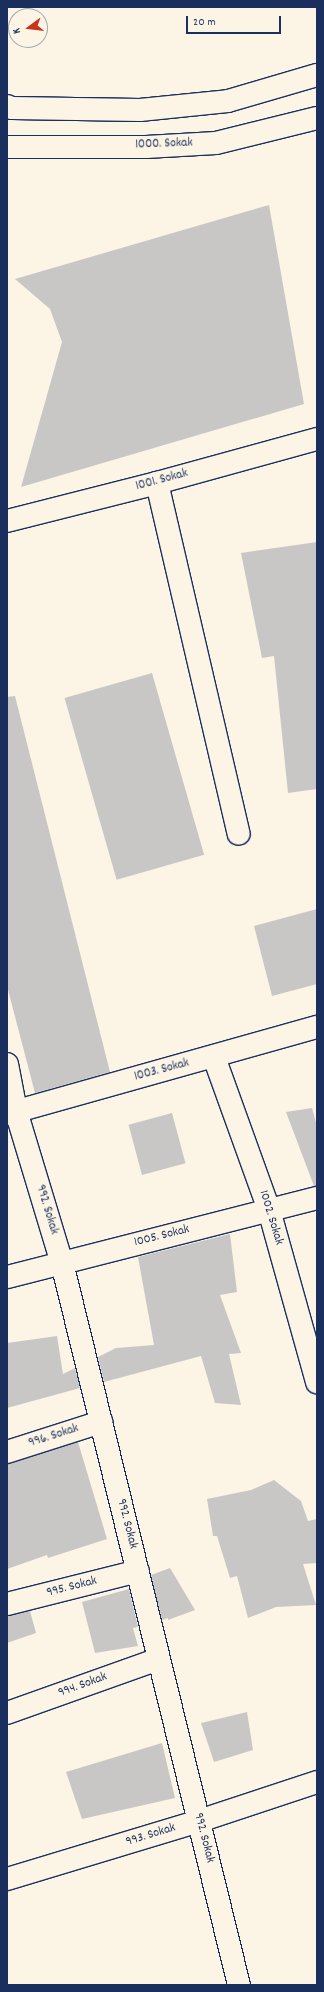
<!DOCTYPE html>
<html>
<head>
<meta charset="utf-8">
<style>
	body { margin:0 }
	#map { position:relative; width:324px; height:1992px; overflow:hidden; background:#fcf5e5; font-family:Dekko,sans-serif }
	div>[style] { position:absolute }
	.building>* { inset:0; background:#c8c7c6; transform-origin:0 0 }
	.roads { filter:drop-shadow(1px 0 #1b2f5e) drop-shadow(-1px 0 #1b2f5e) drop-shadow(0 1px #1b2f5e) drop-shadow(0 -1px #1b2f5e) }
	.street>* { height:22px; margin:-11px; padding:0 11px; transform-origin:11px; border-radius:11px; background:#fcf5e5 }
	.secondary>* { height:22px; margin:-11px; padding:0 11px; transform-origin:11px; border-radius:11px; background:#fcf5e5 }
	span { translate:-50% -50%; white-space:nowrap; text-align:center; line-height:1.15; -webkit-text-stroke:4px #fcf5e5; paint-order:stroke }
	.street-label { font-size:13px; color:#1b2f5e }
	.frame { position:absolute; inset:0; border:8px solid #1b2f5e; pointer-events:none }
	.north { position:absolute; left:8px; top:8px; width:40px; height:40px; box-sizing:border-box; background:#fcf5e5; border:1px solid #a2a6af; border-radius:50%; rotate:255deg; font-size:11px; font-weight:700; line-height:16px; text-align:center; color:#1b2f5e }
	.north::after { content:''; display:block; margin:auto; width:14px; height:18px; background:#c8321e; clip-path:polygon(50% 0,100% 100%,50% 72%,0 100%) }
	.scale { position:absolute; left:186px; top:16px; width:95px; height:18px; box-sizing:border-box; border:2px solid #1b2f5e; border-top:0; padding-left:5px; font-size:12px; line-height:14px; white-space:nowrap; color:#1b2f5e; -webkit-text-stroke:3px #fcf5e5; paint-order:stroke }
</style>
</head>
<body>
<div id="map">
	<div class="building">
		<i style="clip-path:polygon(269px 205px,304px 404px,21px 487px,62px 342px,50px 309px,15px 279px)"></i>
		<i style="clip-path:polygon(317px 542px,317px 789px,288px 793px,274px 656px,262px 658px,241px 553px)"></i>
		<i style="left:152px;top:673px;width:189px;height:91px;rotate:74deg"></i>
		<i style="clip-path:polygon(15px 696px,110px 1072px,35px 1093px,7px 986px,7px 697px)"></i>
		<i style="clip-path:polygon(317px 909px,317px 984px,272px 996px,254px 926px)"></i>
		<i style="clip-path:polygon(312px 1108px,317px 1126px,317px 1186px,314px 1186px,286px 1112px)"></i>
		<i style="left:172px;top:1113px;width:52px;height:45px;rotate:75deg"></i>
		<i style="clip-path:polygon(230px 1234px,237px 1292px,220px 1295px,241px 1353px,229px 1354px,241px 1405px,215px 1403px,201px 1356px,104px 1382px,98px 1357px,116px 1348px,154px 1345px,138px 1257px)"></i>
		<i style="clip-path:polygon(57px 1336px,63px 1374px,75px 1368px,80px 1388px,7px 1408px,7px 1343px)"></i>
		<i style="clip-path:polygon(78px 1442px,107px 1539px,48px 1558px,47px 1555px,7px 1569px,7px 1464px)"></i>
		<i style="clip-path:polygon(274px 1480px,301px 1501px,308px 1521px,317px 1519px,317px 1563px,303px 1564px,316px 1605px,276px 1607px,248px 1618px,237px 1576px,230px 1578px,217px 1536px,213px 1536px,207px 1499px,251px 1490px)"></i>
		<i style="clip-path:polygon(170px 1568px,195px 1610px,168px 1620px,168px 1618px,162px 1620px,151px 1575px)"></i>
		<i style="clip-path:polygon(129px 1589px,138px 1627px,133px 1628px,138px 1646px,95px 1653px,82px 1602px)"></i>
		<i style="clip-path:polygon(30px 1611px,36px 1633px,7px 1643px,7px 1616px)"></i>
		<i style="clip-path:polygon(247px 1712px,253px 1750px,214px 1762px,201px 1723px)"></i>
		<i style="clip-path:polygon(162px 1743px,175px 1798px,82px 1819px,66px 1772px)"></i>
	</div>
	<div class="roads">
		<div class="street">
			<i style="left:157px;top:483px;width:360px;rotate:76.9deg"></i>
			<i style="left:7px;top:521px;width:155px;rotate:-14.2deg"></i>
			<i style="left:157px;top:483px;width:166px;rotate:-15.4deg"></i>
			<i style="left:214px;top:1057px;width:163px;rotate:70.2deg"></i>
			<i style="left:269px;top:1210px;width:179px;rotate:74.4deg"></i>
			<i style="left:7px;top:1064px;width:48px;rotate:79.2deg"></i>
			<i style="left:16px;top:1111px;width:159px;rotate:73.2deg"></i>
			<i style="left:62px;top:1263px;width:743px;rotate:76.23deg"></i>
			<i style="left:7px;top:1114px;width:322px;rotate:-15.7deg"></i>
			<i style="left:7px;top:1277px;width:320px;rotate:-14.3deg"></i>
			<i style="left:7px;top:1452px;width:99px;rotate:-17.7deg"></i>
			<i style="left:7px;top:1604px;width:135px;rotate:-14.1deg"></i>
			<i style="left:7px;top:1713px;width:161px;rotate:-19.6deg"></i>
			<i style="left:7px;top:1879px;width:201px;rotate:-16.8deg"></i>
			<i style="left:199px;top:1821px;width:124px;rotate:-18.3deg"></i>
		</div>
		<div class="secondary">
			<i style="left:7px;top:106px;width:5px;rotate:22deg"></i>
			<i style="left:12px;top:108px;width:128px;rotate:0.9deg"></i>
			<i style="left:140px;top:110px;width:88px;rotate:-5.8deg"></i>
			<i style="left:228px;top:101px;width:93px;rotate:-16.3deg"></i>
			<i style="left:7px;top:147px;width:139px"></i>
			<i style="left:146px;top:147px;width:70px;rotate:-3.3deg"></i>
			<i style="left:216px;top:143px;width:104px;rotate:-13.9deg"></i>
		</div>
	</div>
	<div class="street-label">
		<span style="left:164px;top:145px;rotate:-2deg">1000. Sokak</span>
		<span style="left:162px;top:481px;rotate:-15deg">1001. Sokak</span>
		<span style="left:162px;top:1071px;rotate:-15deg">1003. Sokak</span>
		<span style="left:46px;top:1210px;rotate:73deg">992. Sokak</span>
		<span style="left:270px;top:1218px;rotate:73deg">1002. Sokak</span>
		<span style="left:162px;top:1237px;rotate:-14deg">1005. Sokak</span>
		<span style="left:54px;top:1437px;rotate:-18deg">996. Sokak</span>
		<span style="left:126px;top:1524px;rotate:76deg">992. Sokak</span>
		<span style="left:72px;top:1588px;rotate:-14deg">995. Sokak</span>
		<span style="left:83px;top:1686px;rotate:-20deg">994. Sokak</span>
		<span style="left:151px;top:1836px;rotate:-17deg">993. Sokak</span>
		<span style="left:203px;top:1838px;rotate:76deg">992. Sokak</span>
	</div>
	<div class="frame"></div>
	<div class="north">K</div>
	<div class="scale">20 m</div>
</div>
</body>
</html>
